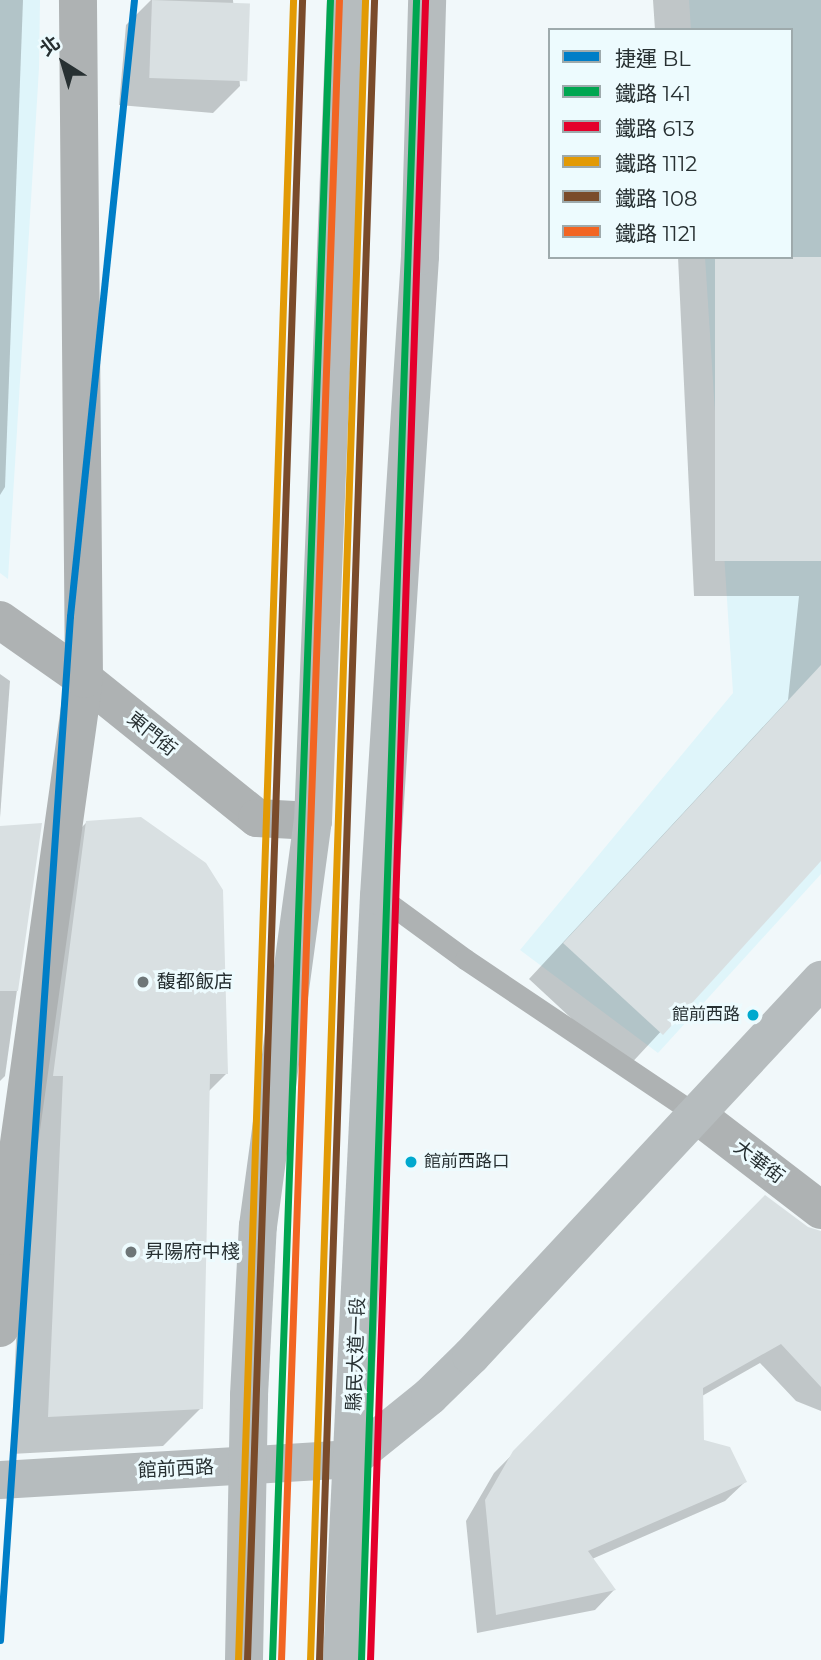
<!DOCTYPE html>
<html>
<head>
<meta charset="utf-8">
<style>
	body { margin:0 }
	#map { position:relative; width:821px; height:1660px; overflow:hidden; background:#f1f8fa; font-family:Montserrat,"Noto Sans TC",sans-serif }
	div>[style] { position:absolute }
	.built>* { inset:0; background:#dff5fa }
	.shadow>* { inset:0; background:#0003 }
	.building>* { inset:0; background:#d9e0e2; transform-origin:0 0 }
	.lane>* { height:21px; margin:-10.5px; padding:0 10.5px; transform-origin:10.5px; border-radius:10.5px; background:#aeb2b3 }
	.street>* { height:38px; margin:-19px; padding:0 19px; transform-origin:19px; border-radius:19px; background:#aeb2b3 }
	.secondary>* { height:38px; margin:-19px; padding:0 19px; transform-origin:19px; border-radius:19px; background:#b6bcbe }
	.rail-1>* { height:7px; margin:-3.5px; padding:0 3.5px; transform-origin:3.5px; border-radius:3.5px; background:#00a651 }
	.rail-2>* { height:7px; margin:-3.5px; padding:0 3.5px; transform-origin:3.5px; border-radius:3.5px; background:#e4002b }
	.rail-3>* { height:7px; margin:-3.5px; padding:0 3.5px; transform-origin:3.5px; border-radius:3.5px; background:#e29a05 }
	.rail-4>* { height:7px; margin:-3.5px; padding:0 3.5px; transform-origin:3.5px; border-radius:3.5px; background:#7a4b2a }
	.rail-5>* { height:7px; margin:-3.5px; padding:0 3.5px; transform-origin:3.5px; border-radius:3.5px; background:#f26522 }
	.metro-1>* { height:7px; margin:-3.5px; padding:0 3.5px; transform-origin:3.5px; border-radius:3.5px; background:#007ec7 }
	.dots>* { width:19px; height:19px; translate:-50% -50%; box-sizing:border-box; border:4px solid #edfbfe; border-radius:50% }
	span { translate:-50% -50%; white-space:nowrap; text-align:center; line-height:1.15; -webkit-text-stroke:6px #edfbfe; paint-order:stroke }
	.bus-label { font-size:17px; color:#273032 }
	.right { translate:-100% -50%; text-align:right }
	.left { translate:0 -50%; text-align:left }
	.street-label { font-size:19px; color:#273032 }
	.poi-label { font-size:19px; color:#273032 }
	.legend { position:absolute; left:548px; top:28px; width:245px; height:231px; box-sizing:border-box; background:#edfbfe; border:2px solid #9eaaac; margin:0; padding:9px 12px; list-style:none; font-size:21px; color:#273032 }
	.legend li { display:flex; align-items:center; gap:14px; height:35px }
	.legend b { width:35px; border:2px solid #9eaaac }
	.north { position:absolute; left:28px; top:28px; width:70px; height:70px; -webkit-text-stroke:5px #edfbfe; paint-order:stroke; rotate:323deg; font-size:19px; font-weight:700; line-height:28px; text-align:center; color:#273032 }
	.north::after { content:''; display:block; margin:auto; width:24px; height:32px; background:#273032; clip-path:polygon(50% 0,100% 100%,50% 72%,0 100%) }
</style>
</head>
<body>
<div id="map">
	<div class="built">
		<i style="clip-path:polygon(0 0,40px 0,39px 68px,8px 579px,0 573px)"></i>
		<i style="clip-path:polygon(689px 0,821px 0,821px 874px,658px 1053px,520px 950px,733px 693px,705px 257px,791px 257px,791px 30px,691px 30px)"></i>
	</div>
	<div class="shadow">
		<i style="clip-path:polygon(0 0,23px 0,5px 487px,0 495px)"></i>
		<i style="clip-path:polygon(151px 0,233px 0,240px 86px,213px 113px,119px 105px,126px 25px)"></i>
		<i style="clip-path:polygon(653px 0,821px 0,821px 859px,626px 1069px,529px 979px,788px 700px,799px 596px,694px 596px,678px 257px,791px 257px,791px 30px,655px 30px)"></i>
		<i style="clip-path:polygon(0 674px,10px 681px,0 818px)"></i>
		<i style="clip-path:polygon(87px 822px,227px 1073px,208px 1092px,201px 1408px,163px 1446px,11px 1454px,26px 1114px,49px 860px)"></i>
		<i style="clip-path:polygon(40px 825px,5px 1076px,0 1081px,0 827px)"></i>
		<i style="clip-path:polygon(765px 1197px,807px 1229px,821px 1233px,821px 1411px,796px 1401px,760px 1363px,702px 1396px,703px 1442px,745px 1482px,725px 1501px,592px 1559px,614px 1590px,595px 1610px,477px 1633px,466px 1521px,494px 1473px)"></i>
	</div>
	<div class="building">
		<i style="left:152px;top:0;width:98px;height:78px;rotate:2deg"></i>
		<i style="left:715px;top:257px;width:106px;height:304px"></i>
		<i style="clip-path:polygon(821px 665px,821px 861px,663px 1035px,563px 943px)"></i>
		<i style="clip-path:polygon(141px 817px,206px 863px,223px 890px,228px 1074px,210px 1074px,203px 1409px,48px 1417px,63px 1076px,53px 1076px,86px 821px)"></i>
		<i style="clip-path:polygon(42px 823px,18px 991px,0 991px,0 826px)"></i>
		<i style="clip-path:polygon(765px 1195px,808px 1227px,821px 1231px,821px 1387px,781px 1344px,703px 1388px,704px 1440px,730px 1447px,747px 1482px,588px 1551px,616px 1590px,496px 1615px,485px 1500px,513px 1451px)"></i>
	</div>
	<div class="lane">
		<i style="left:379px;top:896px;width:107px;rotate:36.2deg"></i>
		<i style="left:465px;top:959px;width:280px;rotate:33.9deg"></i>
	</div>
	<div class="street">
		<i style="left:0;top:620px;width:103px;rotate:35.1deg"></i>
		<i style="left:84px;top:679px;width:222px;rotate:38.8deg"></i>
		<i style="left:257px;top:818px;width:56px;rotate:3.1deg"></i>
		<i style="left:697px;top:1115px;width:156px;rotate:37.5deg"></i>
		<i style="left:0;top:1328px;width:92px;rotate:-86.3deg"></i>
		<i style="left:6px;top:1236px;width:562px;rotate:-82.03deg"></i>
		<i style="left:84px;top:679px;width:679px;rotate:-90.51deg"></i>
	</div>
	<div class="secondary">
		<i style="left:0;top:1480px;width:353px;rotate:-3.4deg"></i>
		<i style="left:352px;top:1459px;width:100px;rotate:-38.9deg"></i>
		<i style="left:430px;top:1396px;width:57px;rotate:-44.3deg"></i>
		<i style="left:471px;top:1356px;width:514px;rotate:-47.05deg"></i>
		<i style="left:244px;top:1660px;width:265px;rotate:-88.9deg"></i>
		<i style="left:249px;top:1395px;width:169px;rotate:-87deg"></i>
		<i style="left:258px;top:1226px;width:409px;rotate:-82.3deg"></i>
		<i style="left:313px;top:821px;width:822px;rotate:-87.7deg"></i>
		<i style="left:342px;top:1660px;width:765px;rotate:-87.23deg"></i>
		<i style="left:379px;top:896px;width:641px;rotate:-86.33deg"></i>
		<i style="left:420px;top:256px;width:256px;rotate:-88.4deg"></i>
	</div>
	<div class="rail-1">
		<i style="left:272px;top:1660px;width:1661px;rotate:-88deg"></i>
		<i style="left:361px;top:1660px;width:1661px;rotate:-88.1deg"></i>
	</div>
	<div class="rail-2">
		<i style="left:370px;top:1660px;width:1661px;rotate:-88.1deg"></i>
	</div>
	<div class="rail-3">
		<i style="left:238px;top:1660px;width:1661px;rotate:-88.1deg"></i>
		<i style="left:310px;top:1660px;width:1661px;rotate:-88.1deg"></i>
	</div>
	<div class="rail-4">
		<i style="left:247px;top:1660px;width:1661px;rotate:-88.1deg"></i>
		<i style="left:319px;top:1660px;width:1661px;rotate:-88.1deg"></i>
	</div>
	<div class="rail-5">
		<i style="left:281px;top:1660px;width:1661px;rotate:-88deg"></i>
	</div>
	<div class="metro-1">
		<i style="left:0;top:1640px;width:1026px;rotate:-86.09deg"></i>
		<i style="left:70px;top:616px;width:619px;rotate:-84.07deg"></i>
	</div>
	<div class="dots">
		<i style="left:143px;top:982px;background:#6e7678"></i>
		<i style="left:753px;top:1015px;background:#00a9ce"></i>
		<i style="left:411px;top:1162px;background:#00a9ce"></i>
		<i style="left:131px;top:1252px;background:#6e7678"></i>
	</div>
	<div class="bus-label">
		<span class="right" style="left:740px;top:1015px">館前西路</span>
		<span class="left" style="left:424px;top:1162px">館前西路口</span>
	</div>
	<div class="street-label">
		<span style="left:152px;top:734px;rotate:39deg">東門街</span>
		<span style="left:759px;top:1162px;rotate:37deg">大華街</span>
		<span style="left:356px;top:1354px;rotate:-88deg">縣民大道一段</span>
		<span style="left:176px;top:1469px;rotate:-3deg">館前西路</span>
	</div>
	<div class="poi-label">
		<span class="left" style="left:157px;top:982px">馥都飯店</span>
		<span class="left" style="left:145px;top:1252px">昇陽府中棧</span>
	</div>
	<ul class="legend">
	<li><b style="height:9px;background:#007ec7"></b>捷運 BL</li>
	<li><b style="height:9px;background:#00a651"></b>鐵路 141</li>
	<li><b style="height:9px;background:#e4002b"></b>鐵路 613</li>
	<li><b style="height:9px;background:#e29a05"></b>鐵路 1112</li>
	<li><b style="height:9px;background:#7a4b2a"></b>鐵路 108</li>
	<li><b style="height:9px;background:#f26522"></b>鐵路 1121</li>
	</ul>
	<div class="north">北</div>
</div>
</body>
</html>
